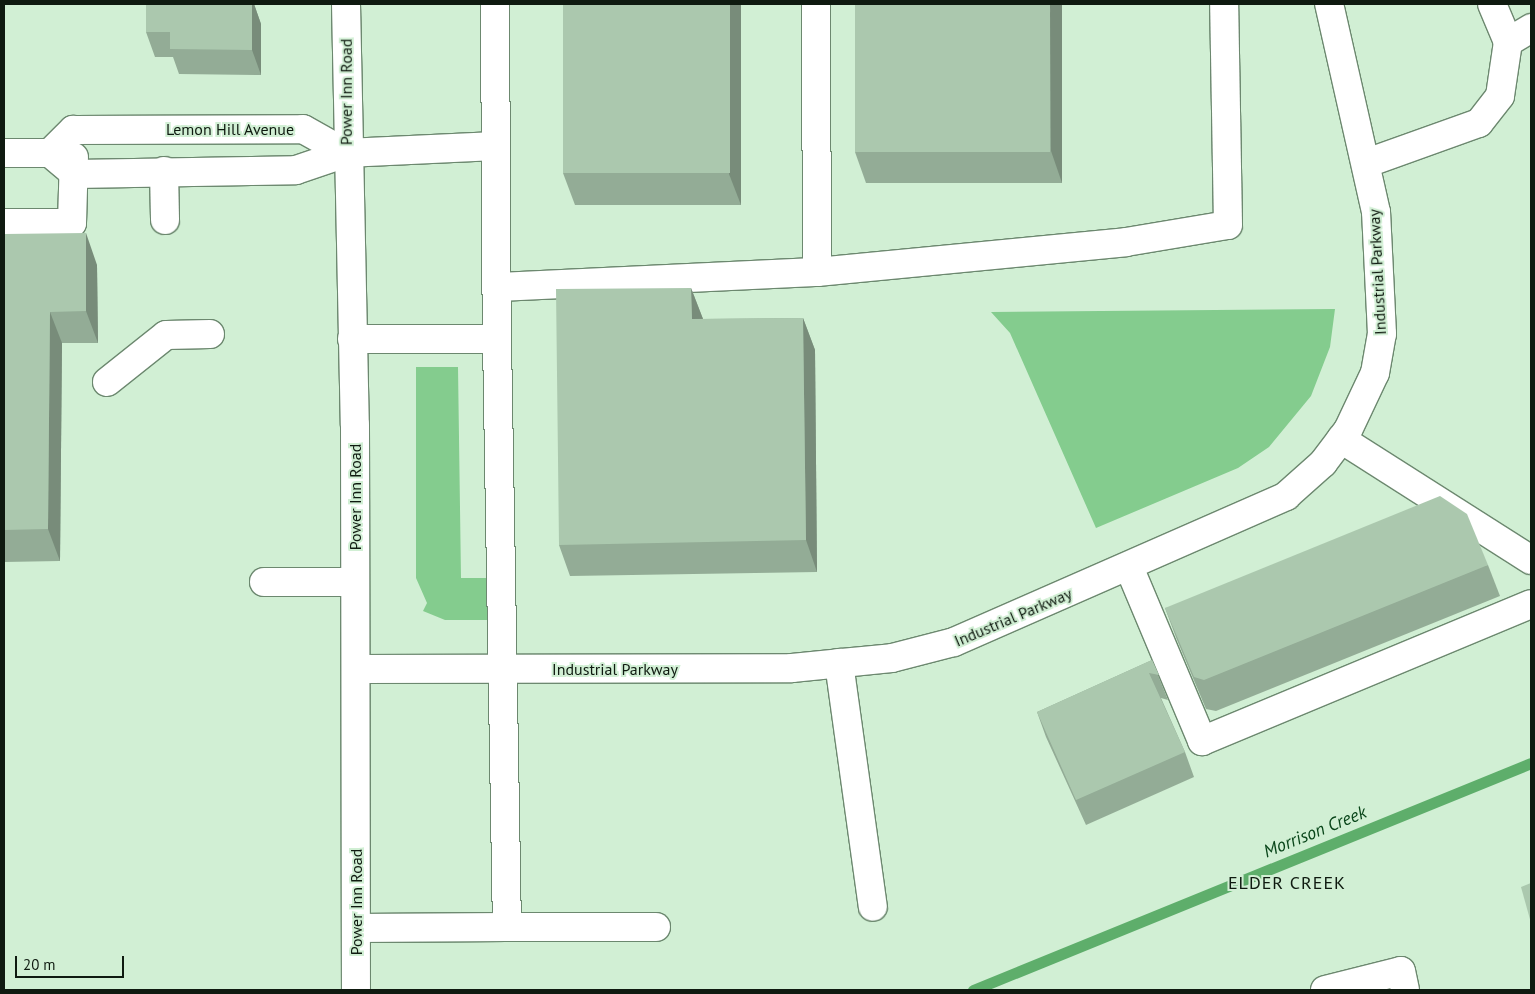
<!DOCTYPE html>
<html>
<head>
<meta charset="utf-8">
<style>
	body { margin:0 }
	#map { position:relative; width:1535px; height:994px; overflow:hidden; background:#d1efd4; font-family:"PT Sans",sans-serif }
	div>[style] { position:absolute }
	.green>* { inset:0; background:#84cc8e }
	.stream>* { height:11px; margin:-5.5px; padding:0 5.5px; transform-origin:5.5px; border-radius:5.5px; background:#5eae6b }
	.roads { filter:drop-shadow(1px 0 #6c886f) drop-shadow(-1px 0 #6c886f) drop-shadow(0 1px #6c886f) drop-shadow(0 -1px #6c886f) }
	.minor>* { height:28px; margin:-14px; padding:0 14px; transform-origin:14px; border-radius:14px; background:#fff }
	.major>* { height:28px; margin:-14px; padding:0 14px; transform-origin:14px; border-radius:14px; background:#fff }
	.wall>* { inset:0; background:#93ac96 }
	.shaded-wall>* { inset:0; background:#788c7a }
	.building>* { inset:0; background:#abc8ae; transform-origin:0 0 }
	span { translate:-50% -50%; white-space:nowrap; text-align:center; line-height:1.15; -webkit-text-stroke:4px #d1efd4; paint-order:stroke }
	.street-label { font-size:16px; color:#0f1a10 }
	.water-label { font-size:18px; color:#084519; font-style:italic }
	.neighbourhood-label { font-size:18px; color:#0f1a10; letter-spacing:1px }
	.frame { position:absolute; inset:0; border:5px solid #0f1a10; pointer-events:none }
	.scale { position:absolute; left:15px; top:956px; width:109px; height:22px; box-sizing:border-box; border:2px solid #0f1a10; border-top:0; padding-left:6px; font-size:15px; line-height:18px; white-space:nowrap; color:#0f1a10; -webkit-text-stroke:4px #d1efd4; paint-order:stroke }
</style>
</head>
<body>
<div id="map">
	<div class="green">
		<i style="clip-path:polygon(1335px 309px,1330px 347px,1311px 396px,1269px 447px,1238px 468px,1096px 528px,1010px 333px,991px 312px)"></i>
		<i style="clip-path:polygon(416px 367px,458px 367px,461px 578px,492px 578px,496px 620px,445px 620px,423px 611px,427px 603px,416px 578px)"></i>
	</div>
	<div class="stream">
		<i style="left:973px;top:990px;width:602px;rotate:-22.14deg"></i>
	</div>
	<div class="roads">
		<div class="minor">
			<i style="left:495px;top:4px;width:335px;rotate:89.7deg"></i>
			<i style="left:816px;top:4px;width:268px;rotate:89.8deg"></i>
			<i style="left:817px;top:272px;width:310px;rotate:-5.5deg"></i>
			<i style="left:1126px;top:242px;width:103px;rotate:-9.5deg"></i>
			<i style="left:1228px;top:225px;width:221px;rotate:-91deg"></i>
			<i style="left:1508px;top:42px;width:27px;rotate:-31deg"></i>
			<i style="left:4px;top:153px;width:46px"></i>
			<i style="left:50px;top:153px;width:33px;rotate:40deg"></i>
			<i style="left:75px;top:174px;width:221px;rotate:-1deg"></i>
			<i style="left:296px;top:170px;width:53px;rotate:-18.8deg"></i>
			<i style="left:346px;top:153px;width:150px;rotate:-2.7deg"></i>
			<i style="left:50px;top:153px;width:33px;rotate:-45deg"></i>
			<i style="left:73px;top:130px;width:230px;rotate:-0.2deg"></i>
			<i style="left:303px;top:129px;width:49px;rotate:29.2deg"></i>
			<i style="left:1367px;top:163px;width:119px;rotate:-19.7deg"></i>
			<i style="left:1479px;top:123px;width:34px;rotate:-52deg"></i>
			<i style="left:1500px;top:96px;width:55px;rotate:-81.6deg"></i>
			<i style="left:1508px;top:42px;width:41px;rotate:-112.8deg"></i>
			<i style="left:164px;top:171px;width:49px;rotate:88.8deg"></i>
			<i style="left:4px;top:223px;width:68px"></i>
			<i style="left:72px;top:223px;width:66px;rotate:-88.3deg"></i>
			<i style="left:497px;top:287px;width:320px;rotate:-2.7deg"></i>
			<i style="left:352px;top:339px;width:145px"></i>
			<i style="left:497px;top:339px;width:588px;rotate:89.03deg"></i>
			<i style="left:507px;top:927px;width:151px;rotate:179.6deg"></i>
			<i style="left:107px;top:382px;width:75px;rotate:-38.5deg"></i>
			<i style="left:166px;top:335px;width:44px;rotate:-1.3deg"></i>
			<i style="left:1341px;top:439px;width:225px;rotate:32.5deg"></i>
			<i style="left:1129px;top:567px;width:189px;rotate:67.2deg"></i>
			<i style="left:1202px;top:741px;width:356px;rotate:-22.6deg"></i>
			<i style="left:264px;top:582px;width:91px"></i>
			<i style="left:839px;top:663px;width:246px;rotate:82.1deg"></i>
			<i style="left:356px;top:669px;width:436px;rotate:-0.1deg"></i>
			<i style="left:792px;top:668px;width:100px;rotate:-5.7deg"></i>
			<i style="left:892px;top:658px;width:64px;rotate:-14.5deg"></i>
			<i style="left:954px;top:642px;width:363px;rotate:-23.7deg"></i>
			<i style="left:1286px;top:496px;width:50px;rotate:-41.7deg"></i>
			<i style="left:1323px;top:463px;width:41px;rotate:-52.9deg"></i>
			<i style="left:1348px;top:430px;width:63px;rotate:-64.7deg"></i>
			<i style="left:1375px;top:373px;width:40px;rotate:-80deg"></i>
			<i style="left:1382px;top:334px;width:122px;rotate:-92.8deg"></i>
			<i style="left:1376px;top:212px;width:213px;rotate:-102.7deg"></i>
			<i style="left:507px;top:927px;width:149px"></i>
			<i style="left:1325px;top:990px;width:78px;rotate:-14deg"></i>
			<i style="left:1401px;top:971px;width:19px;rotate:78deg"></i>
		</div>
		<div class="major">
			<i style="left:346px;top:4px;width:421px;rotate:88.8deg"></i>
			<i style="left:355px;top:425px;width:565px;rotate:89.9deg"></i>
		</div>
	</div>
	<div class="wall">
		<i style="clip-path:polygon(146px 4px,254px 4px,261px 24px,261px 75px,179px 74px,173px 57px,155px 57px,146px 32px)"></i>
		<i style="clip-path:polygon(741px 4px,741px 205px,575px 205px,563px 173px)"></i>
		<i style="clip-path:polygon(1062px 4px,1062px 183px,866px 183px,855px 152px)"></i>
		<i style="clip-path:polygon(4px 234px,97px 265px,98px 343px,62px 343px,60px 561px,4px 562px)"></i>
		<i style="clip-path:polygon(691px 288px,703px 319px,803px 318px,815px 350px,817px 572px,570px 576px,559px 545px)"></i>
		<i style="clip-path:polygon(1488px 565px,1500px 596px,1216px 711px,1206px 709px,1177px 640px,1165px 608px)"></i>
		<i style="clip-path:polygon(1152px 660px,1168px 700px,1161px 698px,1185px 752px,1194px 777px,1086px 825px,1046px 737px,1037px 712px)"></i>
	</div>
	<div class="shaded-wall">
		<i style="clip-path:polygon(252px 4px,254px 4px,261px 24px,261px 75px,252px 50px)"></i>
		<i style="clip-path:polygon(730px 4px,741px 4px,741px 205px,729px 174px)"></i>
		<i style="clip-path:polygon(1050px 4px,1062px 4px,1062px 183px,1051px 151px)"></i>
		<i style="clip-path:polygon(86px 233px,97px 265px,98px 343px,86px 311px)"></i>
		<i style="clip-path:polygon(691px 288px,703px 319px,692px 319px)"></i>
		<i style="clip-path:polygon(50px 312px,62px 343px,60px 561px,48px 529px)"></i>
		<i style="clip-path:polygon(803px 318px,815px 350px,817px 572px,806px 540px)"></i>
	</div>
	<div class="building">
		<i style="clip-path:polygon(146px 4px,252px 4px,252px 50px,170px 49px,170px 32px,146px 32px)"></i>
		<i style="left:563px;top:4px;width:167px;height:169px"></i>
		<i style="left:855px;top:4px;width:195px;height:148px"></i>
		<i style="clip-path:polygon(86px 233px,86px 311px,50px 312px,48px 529px,4px 530px,4px 234px)"></i>
		<i style="clip-path:polygon(691px 288px,692px 319px,803px 318px,806px 540px,559px 545px,556px 289px)"></i>
		<i style="clip-path:polygon(1440px 496px,1467px 514px,1488px 565px,1204px 680px,1194px 677px,1165px 608px)"></i>
		<i style="clip-path:polygon(1152px 660px,1159px 675px,1149px 673px,1185px 752px,1076px 800px,1037px 712px)"></i>
		<i style="clip-path:polygon(1531px 883px,1531px 923px,1521px 887px)"></i>
	</div>
	<div class="street-label">
		<span style="left:346px;top:92px;rotate:-90deg">Power Inn Road</span>
		<span style="left:230px;top:129px">Lemon Hill Avenue</span>
		<span style="left:1377px;top:272px;rotate:-93deg">Industrial Parkway</span>
		<span style="left:355px;top:497px;rotate:-90deg">Power Inn Road</span>
		<span style="left:1013px;top:617px;rotate:-23deg">Industrial Parkway</span>
		<span style="left:615px;top:669px">Industrial Parkway</span>
		<span style="left:356px;top:902px;rotate:-90deg">Power Inn Road</span>
	</div>
	<div class="water-label">
		<span style="left:1315px;top:832px;rotate:-22deg">Morrison Creek</span>
	</div>
	<div class="neighbourhood-label">
		<span style="left:1287px;top:883px">ELDER CREEK</span>
	</div>
	<div class="frame"></div>
	<div class="scale">20 m</div>
</div>
</body>
</html>
